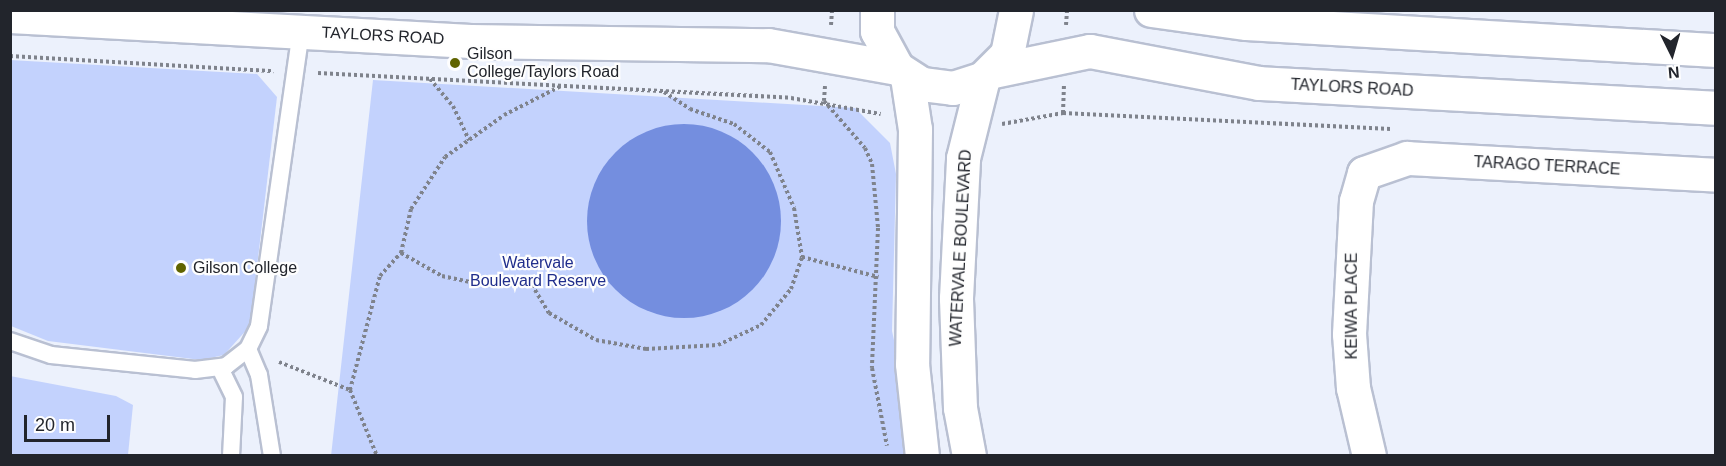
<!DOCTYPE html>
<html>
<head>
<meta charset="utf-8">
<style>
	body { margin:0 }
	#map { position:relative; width:1726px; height:466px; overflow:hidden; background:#ecf1fc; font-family:Arial,sans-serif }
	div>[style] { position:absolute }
	.green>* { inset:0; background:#c3d2fd }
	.water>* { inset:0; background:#748edf }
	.round { border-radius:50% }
	.path>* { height:4px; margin-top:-2px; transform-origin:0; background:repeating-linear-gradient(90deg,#7f838c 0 3px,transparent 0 6px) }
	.roads { filter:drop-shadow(2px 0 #b9c0d2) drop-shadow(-2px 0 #b9c0d2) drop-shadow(0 2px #b9c0d2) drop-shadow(0 -2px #b9c0d2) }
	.lane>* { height:16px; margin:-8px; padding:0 8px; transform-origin:8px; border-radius:8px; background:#fff }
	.street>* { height:33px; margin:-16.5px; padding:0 16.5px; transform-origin:16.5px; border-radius:16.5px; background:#fff }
	.secondary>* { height:33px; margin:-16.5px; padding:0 16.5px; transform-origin:16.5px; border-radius:16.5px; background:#fff }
	.dots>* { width:16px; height:16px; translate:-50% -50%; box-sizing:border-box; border:3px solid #fefefe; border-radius:50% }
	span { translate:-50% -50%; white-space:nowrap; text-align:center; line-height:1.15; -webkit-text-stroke:4.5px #fefefe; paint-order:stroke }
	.street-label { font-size:16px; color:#22252c }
	.poi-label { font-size:16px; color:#22252c }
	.left { translate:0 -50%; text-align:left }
	.park-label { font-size:16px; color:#202e8c }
	.frame { position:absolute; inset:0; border:12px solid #22252c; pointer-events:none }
	.north { position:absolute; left:1642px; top:24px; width:60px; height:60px; -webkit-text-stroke:4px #fefefe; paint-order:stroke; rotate:175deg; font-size:16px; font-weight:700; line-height:24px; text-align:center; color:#22252c }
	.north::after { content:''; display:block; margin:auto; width:21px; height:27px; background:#22252c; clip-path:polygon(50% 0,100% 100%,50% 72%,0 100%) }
	.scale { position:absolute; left:24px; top:415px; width:86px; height:27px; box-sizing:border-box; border:3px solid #22252c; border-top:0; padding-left:8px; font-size:18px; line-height:21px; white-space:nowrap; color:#22252c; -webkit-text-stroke:4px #fefefe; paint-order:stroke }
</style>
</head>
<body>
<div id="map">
	<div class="green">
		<i style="clip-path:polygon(10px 60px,257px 74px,277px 97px,250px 326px,224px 355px,201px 360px,48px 341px,11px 326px)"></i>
		<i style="clip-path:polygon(373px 80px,855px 108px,890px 143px,896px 174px,892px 331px,919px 455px,331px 456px)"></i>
		<i style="clip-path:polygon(10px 376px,116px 396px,133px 405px,128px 455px,11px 455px)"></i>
	</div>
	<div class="water">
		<i class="round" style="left:587px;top:124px;width:194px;height:194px"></i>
	</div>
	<div class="path">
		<i style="left:831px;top:25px;width:15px;rotate:-86deg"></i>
		<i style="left:1066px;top:25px;width:15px;rotate:-86deg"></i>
		<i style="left:10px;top:56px;width:264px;rotate:3.3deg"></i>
		<i style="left:318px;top:73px;width:474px;rotate:3deg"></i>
		<i style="left:791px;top:98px;width:91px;rotate:10.1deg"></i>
		<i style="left:430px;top:79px;width:35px;rotate:50deg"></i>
		<i style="left:453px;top:106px;width:38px;rotate:65deg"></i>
		<i style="left:825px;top:86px;width:15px;rotate:94deg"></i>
		<i style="left:824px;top:101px;width:62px;rotate:48.9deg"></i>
		<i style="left:865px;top:148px;width:17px;rotate:66deg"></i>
		<i style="left:872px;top:164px;width:64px;rotate:84.6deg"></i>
		<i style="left:878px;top:228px;width:140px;rotate:92.5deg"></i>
		<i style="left:872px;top:368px;width:79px;rotate:79.1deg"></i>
		<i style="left:664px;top:92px;width:31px;rotate:33deg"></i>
		<i style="left:690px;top:109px;width:46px;rotate:18.8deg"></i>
		<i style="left:734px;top:124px;width:46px;rotate:37.9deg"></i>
		<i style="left:770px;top:152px;width:61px;rotate:66.8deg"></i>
		<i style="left:794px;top:208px;width:50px;rotate:80.7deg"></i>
		<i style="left:1063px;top:113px;width:328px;rotate:2.8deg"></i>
		<i style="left:1002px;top:124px;width:62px;rotate:-10.2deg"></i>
		<i style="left:1063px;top:113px;width:27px;rotate:-88deg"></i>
		<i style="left:401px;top:253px;width:45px;rotate:-77.2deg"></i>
		<i style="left:411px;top:209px;width:62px;rotate:-56.8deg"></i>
		<i style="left:445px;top:157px;width:72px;rotate:-35.4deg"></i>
		<i style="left:504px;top:115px;width:64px;rotate:-27deg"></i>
		<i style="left:279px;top:362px;width:76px;rotate:21.5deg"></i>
		<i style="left:350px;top:390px;width:71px;rotate:67.8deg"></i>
		<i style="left:350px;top:390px;width:118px;rotate:-75.3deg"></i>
		<i style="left:380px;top:276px;width:31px;rotate:-48deg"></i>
		<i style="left:401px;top:253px;width:47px;rotate:29.3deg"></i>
		<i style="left:442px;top:276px;width:43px;rotate:12.1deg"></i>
		<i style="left:484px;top:285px;width:48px"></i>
		<i style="left:532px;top:285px;width:33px;rotate:59deg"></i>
		<i style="left:549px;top:313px;width:54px;rotate:29.9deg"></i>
		<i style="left:596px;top:340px;width:51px;rotate:10.2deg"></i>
		<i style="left:646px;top:349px;width:72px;rotate:-3.2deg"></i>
		<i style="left:718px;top:345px;width:47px;rotate:-24.9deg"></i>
		<i style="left:761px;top:325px;width:47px;rotate:-50.2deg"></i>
		<i style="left:791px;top:289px;width:34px;rotate:-71deg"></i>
		<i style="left:802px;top:257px;width:79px;rotate:14.7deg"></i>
	</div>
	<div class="roads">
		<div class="lane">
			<i style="left:10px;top:341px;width:43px;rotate:18.9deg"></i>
			<i style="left:51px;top:355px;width:145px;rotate:5.9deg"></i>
			<i style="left:195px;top:370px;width:31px;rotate:-7deg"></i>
			<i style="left:226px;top:366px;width:28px;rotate:-38deg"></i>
			<i style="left:248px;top:349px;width:25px;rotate:-64deg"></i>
			<i style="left:259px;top:326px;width:298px;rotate:-81.9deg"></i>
			<i style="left:248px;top:349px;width:28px;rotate:67deg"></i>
			<i style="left:259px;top:375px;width:82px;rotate:80.9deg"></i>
			<i style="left:220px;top:368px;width:32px;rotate:64deg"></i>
			<i style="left:234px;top:397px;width:59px;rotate:92.9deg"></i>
		</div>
		<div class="street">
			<i style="left:1369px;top:456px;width:70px;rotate:-103.2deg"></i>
			<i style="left:1353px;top:388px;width:54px;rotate:-94.2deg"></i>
			<i style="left:1349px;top:334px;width:133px;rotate:-87deg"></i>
			<i style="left:1356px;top:201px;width:29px;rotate:-74deg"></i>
			<i style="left:1364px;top:173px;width:46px;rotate:-19.2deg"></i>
			<i style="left:1407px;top:158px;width:309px;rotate:3.1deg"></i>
		</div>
		<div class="secondary">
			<i style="left:877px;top:10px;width:21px;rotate:90deg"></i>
			<i style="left:877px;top:31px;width:42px;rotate:61.6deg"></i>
			<i style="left:897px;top:68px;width:30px;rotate:33deg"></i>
			<i style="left:922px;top:84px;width:31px;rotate:7deg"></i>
			<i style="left:953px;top:88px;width:32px;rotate:-18deg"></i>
			<i style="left:983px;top:78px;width:34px;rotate:-45deg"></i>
			<i style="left:1007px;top:54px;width:45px;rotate:-78.4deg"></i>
			<i style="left:1151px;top:10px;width:96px;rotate:7.8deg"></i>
			<i style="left:1246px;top:23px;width:471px;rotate:3.3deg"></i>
			<i style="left:10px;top:16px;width:461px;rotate:3.1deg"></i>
			<i style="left:470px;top:41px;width:298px;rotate:0.8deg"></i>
			<i style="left:768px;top:45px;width:131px;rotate:10.1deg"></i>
			<i style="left:993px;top:71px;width:99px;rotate:-11.7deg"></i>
			<i style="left:1090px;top:51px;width:172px;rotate:10.7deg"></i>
			<i style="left:1259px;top:83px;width:458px;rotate:3.1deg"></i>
			<i style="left:907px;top:77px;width:53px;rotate:81.3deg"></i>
			<i style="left:915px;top:129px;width:235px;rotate:90.7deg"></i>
			<i style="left:912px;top:364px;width:93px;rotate:83.8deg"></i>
			<i style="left:969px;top:456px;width:49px;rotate:-100.6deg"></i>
			<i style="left:960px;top:408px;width:110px;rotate:-92.1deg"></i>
			<i style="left:956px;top:298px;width:140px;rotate:-87.1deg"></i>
			<i style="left:963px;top:158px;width:82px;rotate:-76deg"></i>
		</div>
	</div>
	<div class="dots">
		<i style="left:455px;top:63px;background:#606400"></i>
		<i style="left:181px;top:268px;background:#606400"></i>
	</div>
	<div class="street-label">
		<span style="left:383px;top:36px;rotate:3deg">TAYLORS ROAD</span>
		<span style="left:1352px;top:88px;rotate:3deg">TAYLORS ROAD</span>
		<span style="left:1547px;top:166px;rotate:3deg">TARAGO TERRACE</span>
		<span style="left:961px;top:248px;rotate:-87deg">WATERVALE BOULEVARD</span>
		<span style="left:1352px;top:306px;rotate:-90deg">KEIWA PLACE</span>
	</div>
	<div class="poi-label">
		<span class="left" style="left:467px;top:63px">Gilson<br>College/Taylors Road</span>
		<span class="left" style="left:193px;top:268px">Gilson College</span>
	</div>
	<div class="park-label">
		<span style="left:538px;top:272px">Watervale<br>Boulevard Reserve</span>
	</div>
	<div class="frame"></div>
	<div class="north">N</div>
	<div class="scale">20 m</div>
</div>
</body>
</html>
